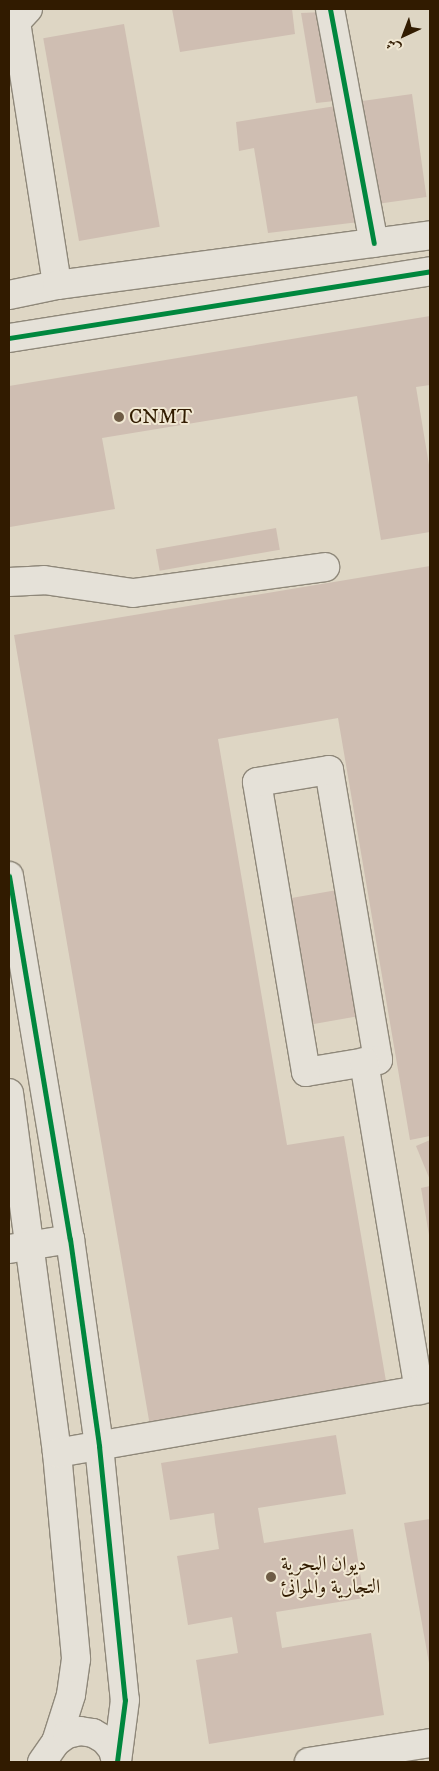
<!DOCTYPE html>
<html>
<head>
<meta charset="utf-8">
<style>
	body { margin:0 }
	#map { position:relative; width:439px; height:1771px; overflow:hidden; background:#ded6c4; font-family:"IM FELL DW Pica",Amiri,serif }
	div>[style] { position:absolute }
	.building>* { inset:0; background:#cfbeb2; transform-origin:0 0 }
	.roads { filter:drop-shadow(1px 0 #8f887a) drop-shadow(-1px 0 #8f887a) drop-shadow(0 1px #8f887a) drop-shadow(0 -1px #8f887a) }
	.minor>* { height:28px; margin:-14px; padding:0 14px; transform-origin:14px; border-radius:14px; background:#e5e1d8 }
	.cycleway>* { height:5px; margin:-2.5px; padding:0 2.5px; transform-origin:2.5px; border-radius:2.5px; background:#00873e }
	.dots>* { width:14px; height:14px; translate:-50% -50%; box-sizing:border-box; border:2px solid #f0e7d2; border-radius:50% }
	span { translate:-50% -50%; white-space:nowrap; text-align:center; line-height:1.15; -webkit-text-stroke:4px #f0e7d2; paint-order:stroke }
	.poi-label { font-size:20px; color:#311b00 }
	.left { translate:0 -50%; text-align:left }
	.frame { position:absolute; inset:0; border:10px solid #311b00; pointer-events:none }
	.north { position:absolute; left:379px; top:10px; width:50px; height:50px; -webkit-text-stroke:4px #f0e7d2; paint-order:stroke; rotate:223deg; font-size:14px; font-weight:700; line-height:20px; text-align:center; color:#311b00 }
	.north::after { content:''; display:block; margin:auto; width:18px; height:22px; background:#311b00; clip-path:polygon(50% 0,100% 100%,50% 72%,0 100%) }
</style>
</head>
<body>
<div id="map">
	<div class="building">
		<i style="clip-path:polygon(172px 9px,292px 9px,295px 34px,180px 52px)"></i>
		<i style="clip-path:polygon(324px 12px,335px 101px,316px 103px,301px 13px)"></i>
		<i style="left:124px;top:24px;width:206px;height:82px;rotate:80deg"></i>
		<i style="left:412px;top:94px;width:104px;height:52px;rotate:82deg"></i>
		<i style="clip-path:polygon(342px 105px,359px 222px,268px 233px,254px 148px,239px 151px,236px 122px)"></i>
		<i style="clip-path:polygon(430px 316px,430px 385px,416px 387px,430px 471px,430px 532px,381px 540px,357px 396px,102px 438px,115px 509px,10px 527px,9px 386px)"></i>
		<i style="left:276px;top:528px;width:22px;height:122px;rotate:80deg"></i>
		<i style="clip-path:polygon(430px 566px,430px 1136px,410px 1140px,338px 718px,218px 739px,287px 1145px,344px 1136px,387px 1387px,150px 1426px,14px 635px)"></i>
		<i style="left:337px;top:890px;width:128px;height:49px;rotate:80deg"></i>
		<i style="clip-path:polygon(430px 1140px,430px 1180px,416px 1146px)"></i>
		<i style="clip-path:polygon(430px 1186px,430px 1235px,429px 1235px,421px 1188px)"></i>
		<i style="clip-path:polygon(336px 1435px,346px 1494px,258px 1508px,264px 1543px,353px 1529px,364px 1598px,276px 1612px,282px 1648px,371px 1633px,384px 1715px,209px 1744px,196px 1660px,238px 1653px,232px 1617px,188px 1625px,177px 1556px,219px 1549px,215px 1523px,214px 1513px,170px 1520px,161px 1463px)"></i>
		<i style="clip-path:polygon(430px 1519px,430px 1662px,429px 1663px,404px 1523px)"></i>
	</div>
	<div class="roads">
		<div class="minor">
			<i style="left:28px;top:9px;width:18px;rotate:133deg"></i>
			<i style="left:16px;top:22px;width:266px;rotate:81.1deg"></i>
			<i style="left:330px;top:9px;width:238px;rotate:79.4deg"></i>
			<i style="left:9px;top:295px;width:49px;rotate:-11.8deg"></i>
			<i style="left:57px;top:285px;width:376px;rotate:-7.6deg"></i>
			<i style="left:9px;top:338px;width:426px;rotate:-9deg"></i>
			<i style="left:9px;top:582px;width:35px;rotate:-3deg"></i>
			<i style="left:44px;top:580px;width:90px;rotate:8.3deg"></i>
			<i style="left:133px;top:593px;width:194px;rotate:-7.7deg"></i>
			<i style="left:329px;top:770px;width:294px;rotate:80.4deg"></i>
			<i style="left:378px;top:1060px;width:73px;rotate:170.5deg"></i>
			<i style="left:306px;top:1072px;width:294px;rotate:-99.6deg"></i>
			<i style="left:257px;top:782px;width:73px;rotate:-9.5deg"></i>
			<i style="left:9px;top:876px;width:368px;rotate:80.5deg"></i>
			<i style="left:70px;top:1239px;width:209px;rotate:82deg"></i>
			<i style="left:99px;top:1446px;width:255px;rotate:84.2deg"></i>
			<i style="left:125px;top:1700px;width:63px;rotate:97.4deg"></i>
			<i style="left:364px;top:1062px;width:333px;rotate:80.5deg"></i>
			<i style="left:9px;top:1093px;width:363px;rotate:82.4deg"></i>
			<i style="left:57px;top:1453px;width:207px;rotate:84.7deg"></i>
			<i style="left:76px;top:1659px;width:36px;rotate:98deg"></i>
			<i style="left:71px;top:1695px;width:49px;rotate:107.7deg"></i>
			<i style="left:9px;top:1249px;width:62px;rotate:-9.3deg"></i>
			<i style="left:57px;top:1453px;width:379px;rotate:-9.9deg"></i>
			<i style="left:42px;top:1762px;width:24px;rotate:-55deg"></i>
			<i style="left:56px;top:1742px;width:14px;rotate:-36deg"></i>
			<i style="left:67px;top:1734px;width:13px;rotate:-13deg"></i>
			<i style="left:80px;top:1731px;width:13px;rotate:9deg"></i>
			<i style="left:93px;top:1733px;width:14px;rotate:30deg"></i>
			<i style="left:105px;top:1740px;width:13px;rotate:51deg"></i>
			<i style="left:113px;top:1750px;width:12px;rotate:76deg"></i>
			<i style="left:309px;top:1762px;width:122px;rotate:-8.9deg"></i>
		</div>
	</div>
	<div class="cycleway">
		<i style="left:330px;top:9px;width:238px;rotate:79.4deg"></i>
		<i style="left:9px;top:338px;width:426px;rotate:-9deg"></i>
		<i style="left:9px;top:876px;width:368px;rotate:80.5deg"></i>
		<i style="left:70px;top:1239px;width:209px;rotate:82deg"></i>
		<i style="left:99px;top:1446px;width:255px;rotate:84.2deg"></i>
		<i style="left:125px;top:1700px;width:63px;rotate:97.4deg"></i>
	</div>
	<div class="dots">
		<i style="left:119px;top:417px;background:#6e5c45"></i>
		<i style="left:271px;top:1577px;background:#6e5c45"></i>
	</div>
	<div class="poi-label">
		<span class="left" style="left:129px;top:417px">CNMT</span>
		<span class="left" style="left:281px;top:1576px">ديوان البحرية<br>التجارية والموانئ</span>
	</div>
	<div class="frame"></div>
	<div class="north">ش</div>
</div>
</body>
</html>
